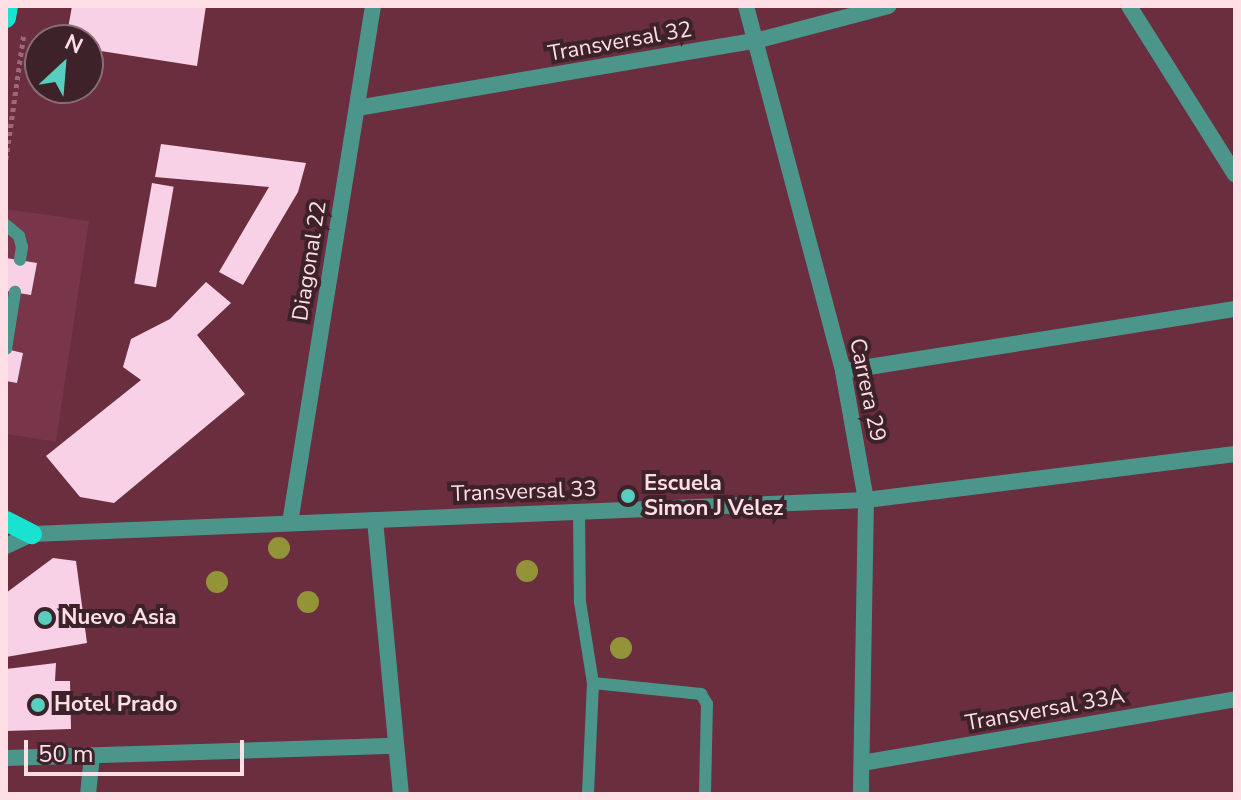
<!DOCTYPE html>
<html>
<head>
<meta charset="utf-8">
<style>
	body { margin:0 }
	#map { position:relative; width:1241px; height:800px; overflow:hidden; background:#6a2e3f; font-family:"Nunito Sans",sans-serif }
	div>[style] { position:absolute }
	.built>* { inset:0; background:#793549 }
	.building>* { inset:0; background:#f9d1e7; transform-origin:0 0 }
	.path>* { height:5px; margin-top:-2.5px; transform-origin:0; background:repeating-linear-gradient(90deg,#9c6a77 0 4px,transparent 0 8px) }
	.service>* { height:12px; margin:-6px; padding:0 6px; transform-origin:6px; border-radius:6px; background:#4b958b }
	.minor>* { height:16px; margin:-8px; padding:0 8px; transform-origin:8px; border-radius:8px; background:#4b958b }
	.tertiary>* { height:16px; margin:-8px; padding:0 8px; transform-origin:8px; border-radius:8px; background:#4b958b }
	.primary>* { height:20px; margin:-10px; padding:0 10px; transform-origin:10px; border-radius:10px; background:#18e3d0 }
	.trees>* { width:22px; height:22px; margin:-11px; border-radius:50%; background:#939338 }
	.dots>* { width:22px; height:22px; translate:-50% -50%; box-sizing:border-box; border:4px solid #3d2229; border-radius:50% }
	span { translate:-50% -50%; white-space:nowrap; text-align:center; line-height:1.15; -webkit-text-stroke:8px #3d2229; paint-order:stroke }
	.street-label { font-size:22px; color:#fedfe5 }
	.poi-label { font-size:22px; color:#fedfe5; font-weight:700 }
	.left { translate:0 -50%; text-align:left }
	.frame { position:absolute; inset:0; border:8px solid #fedfe5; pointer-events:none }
	.north { position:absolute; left:24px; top:24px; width:80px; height:80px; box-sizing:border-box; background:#3d2229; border:2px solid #8a6e74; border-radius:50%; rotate:26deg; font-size:22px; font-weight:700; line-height:32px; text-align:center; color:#fedfe5 }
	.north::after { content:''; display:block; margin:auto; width:28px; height:36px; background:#58cebf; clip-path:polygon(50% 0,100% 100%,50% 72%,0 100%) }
	.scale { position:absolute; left:24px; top:740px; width:220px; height:36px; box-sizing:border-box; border:4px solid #fedfe5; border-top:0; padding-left:10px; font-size:24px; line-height:28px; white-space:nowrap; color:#fedfe5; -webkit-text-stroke:6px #3d2229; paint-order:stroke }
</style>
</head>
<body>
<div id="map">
	<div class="built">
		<i style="clip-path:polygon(6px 209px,89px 221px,56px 442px,6px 434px)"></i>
	</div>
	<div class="building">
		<i style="clip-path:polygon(72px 6px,206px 6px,197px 66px,88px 49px,88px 40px,66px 40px)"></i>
		<i style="clip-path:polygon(161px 144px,306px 163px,298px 192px,243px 285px,219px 272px,269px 187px,155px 177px)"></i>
		<i style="left:152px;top:183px;width:22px;height:102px;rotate:10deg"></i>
		<i style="clip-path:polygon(6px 258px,37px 263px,31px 295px,6px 291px)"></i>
		<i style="clip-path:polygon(206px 282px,231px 303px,197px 335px,245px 394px,114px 503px,80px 497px,46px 456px,141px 380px,123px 367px,131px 339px,170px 319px)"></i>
		<i style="clip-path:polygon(6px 349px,23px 353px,17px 383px,6px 381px)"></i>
		<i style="clip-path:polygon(53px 558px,76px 561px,87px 643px,6px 657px,6px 593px)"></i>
		<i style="clip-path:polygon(56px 663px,55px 681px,70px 681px,71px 729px,6px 731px,6px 669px)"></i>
	</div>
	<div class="path">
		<i style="left:6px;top:159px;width:127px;rotate:-81.9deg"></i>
	</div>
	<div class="service">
		<i style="left:6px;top:225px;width:17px;rotate:40deg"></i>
		<i style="left:19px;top:236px;width:11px;rotate:75deg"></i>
		<i style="left:22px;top:247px;width:13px;rotate:99deg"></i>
		<i style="left:6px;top:349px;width:58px;rotate:-81deg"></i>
		<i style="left:579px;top:512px;width:90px;rotate:89.4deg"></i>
		<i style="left:580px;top:602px;width:82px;rotate:80.9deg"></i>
		<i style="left:593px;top:683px;width:111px;rotate:92.6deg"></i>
		<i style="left:593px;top:683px;width:109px;rotate:5.8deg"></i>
		<i style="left:701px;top:694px;width:12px;rotate:59deg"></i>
		<i style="left:707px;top:704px;width:90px;rotate:91.3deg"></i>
	</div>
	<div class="minor">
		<i style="left:746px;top:6px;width:378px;rotate:75.1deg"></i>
		<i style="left:843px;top:371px;width:131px;rotate:79.9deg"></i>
		<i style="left:866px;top:500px;width:294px;rotate:91deg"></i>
		<i style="left:1129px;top:6px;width:199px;rotate:57.8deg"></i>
		<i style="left:357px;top:108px;width:404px;rotate:-9.6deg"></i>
		<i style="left:755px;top:41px;width:138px;rotate:-14.7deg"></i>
		<i style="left:843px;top:371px;width:397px;rotate:-9deg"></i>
		<i style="left:375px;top:520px;width:275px;rotate:84.6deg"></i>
		<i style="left:290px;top:523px;width:524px;rotate:-80.88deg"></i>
		<i style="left:6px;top:758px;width:389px;rotate:-1.8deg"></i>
		<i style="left:862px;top:763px;width:378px;rotate:-9.7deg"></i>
		<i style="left:88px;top:794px;width:39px;rotate:-84deg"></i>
	</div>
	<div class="tertiary">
		<i style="left:6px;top:546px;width:29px;rotate:-25deg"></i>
		<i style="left:32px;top:534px;width:835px;rotate:-2.33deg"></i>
		<i style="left:866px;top:500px;width:372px;rotate:-7.1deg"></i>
	</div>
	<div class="primary">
		<i style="left:6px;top:18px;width:12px;rotate:-81deg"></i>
		<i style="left:6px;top:521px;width:29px;rotate:27deg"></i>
	</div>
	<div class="trees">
		<i style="left:279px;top:548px"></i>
		<i style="left:527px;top:571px"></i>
		<i style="left:217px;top:582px"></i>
		<i style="left:308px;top:602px"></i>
		<i style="left:621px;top:648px"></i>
	</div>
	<div class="dots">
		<i style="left:628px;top:496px;background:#58cebf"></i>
		<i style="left:45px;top:618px;background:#58cebf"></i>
		<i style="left:38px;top:705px;background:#58cebf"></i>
	</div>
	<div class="street-label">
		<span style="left:620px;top:42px;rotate:-10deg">Transversal 32</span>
		<span style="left:310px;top:261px;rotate:-81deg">Diagonal 22</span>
		<span style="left:867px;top:390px;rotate:78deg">Carrera 29</span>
		<span style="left:524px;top:492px;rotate:-2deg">Transversal 33</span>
		<span style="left:1045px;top:710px;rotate:-10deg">Transversal 33A</span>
	</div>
	<div class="poi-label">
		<span class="left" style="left:644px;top:496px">Escuela<br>Simon J Velez</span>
		<span class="left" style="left:61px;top:618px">Nuevo Asia</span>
		<span class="left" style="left:54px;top:705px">Hotel Prado</span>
	</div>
	<div class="frame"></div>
	<div class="north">N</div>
	<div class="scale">50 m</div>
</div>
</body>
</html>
